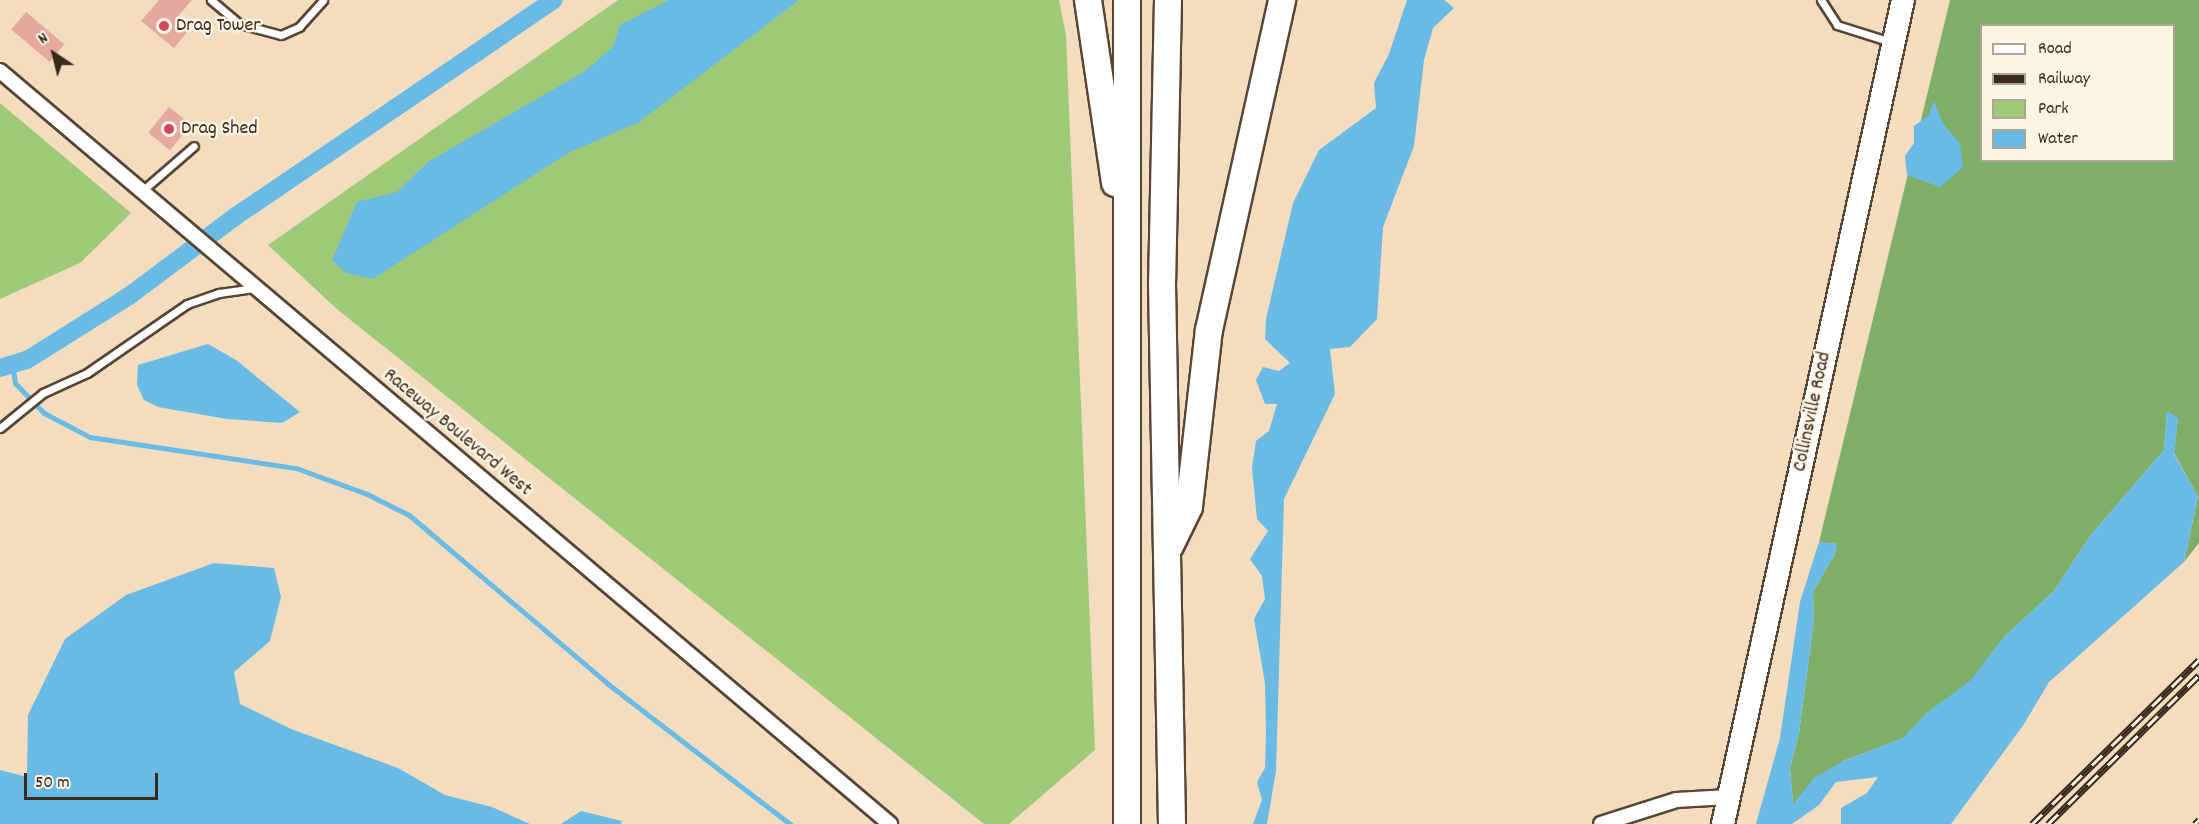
<!DOCTYPE html>
<html>
<head>
<meta charset="utf-8">
<style>
	body { margin:0 }
	#map { position:relative; width:2199px; height:824px; overflow:hidden; background:#f3ddbe; font-family:Dekko,sans-serif }
	div>[style] { position:absolute }
	.green>* { inset:0; background:#9eca78 }
	.forest>* { inset:0; background:#7eae68 }
	.water>* { inset:0; background:#69bbe5 }
	.stream>* { height:5px; margin:-2.5px; padding:0 2.5px; transform-origin:2.5px; border-radius:2.5px; background:#69bbe5 }
	.canal>* { height:18px; margin:-9px; padding:0 9px; transform-origin:9px; border-radius:9px; background:#69bbe5 }
	.building>* { inset:0; background:#e5a89e; transform-origin:0 0 }
	.roads { filter:drop-shadow(2px 0 #574536) drop-shadow(-2px 0 #574536) drop-shadow(0 2px #574536) drop-shadow(0 -2px #574536) }
	.lane>* { height:7px; margin:-3.5px; padding:0 3.5px; transform-origin:3.5px; border-radius:3.5px; background:#fff }
	.street>* { height:14px; margin:-7px; padding:0 7px; transform-origin:7px; border-radius:7px; background:#fff }
	.primary>* { height:22px; margin:-11px; padding:0 11px; transform-origin:11px; border-radius:11px; background:#fff }
	.highway>* { height:26px; margin:-13px; padding:0 13px; transform-origin:13px; border-radius:13px; background:#fff }
	.rail>* { height:7px; margin-top:-3.5px; transform-origin:0; background:repeating-linear-gradient(90deg,#fcf5e5 0 14px,#3b2a1e 0 28px); box-sizing:border-box; border-block:2px solid #3b2a1e }
	.dots>* { width:16px; height:16px; translate:-50% -50%; box-sizing:border-box; border:3px solid #fcf5e5; border-radius:50% }
	span { translate:-50% -50%; white-space:nowrap; text-align:center; line-height:1.15; -webkit-text-stroke:5px #fcf5e5; paint-order:stroke }
	.poi-label { font-size:20px; color:#3b2a1e }
	.left { translate:0 -50%; text-align:left }
	.street-label { font-size:20px; color:#3b2a1e }
	.legend { position:absolute; left:1980px; top:24px; width:195px; height:138px; box-sizing:border-box; background:#fcf5e5; border:2px solid #afa495; margin:0; padding:8px 10px; list-style:none; font-size:18px; color:#3b2a1e }
	.legend li { display:flex; align-items:center; gap:12px; height:30px }
	.legend b { width:30px; border:2px solid #afa495 }
	.north { position:absolute; left:24px; top:24px; width:60px; height:60px; -webkit-text-stroke:4px #fcf5e5; paint-order:stroke; rotate:325deg; font-size:16px; font-weight:700; line-height:24px; text-align:center; color:#3b2a1e }
	.north::after { content:''; display:block; margin:auto; width:21px; height:27px; background:#3b2a1e; clip-path:polygon(50% 0,100% 100%,50% 72%,0 100%) }
	.scale { position:absolute; left:24px; top:773px; width:134px; height:27px; box-sizing:border-box; border:3px solid #3b2a1e; border-top:0; padding-left:8px; font-size:18px; line-height:21px; white-space:nowrap; color:#3b2a1e; -webkit-text-stroke:4px #fcf5e5; paint-order:stroke }
</style>
</head>
<body>
<div id="map">
	<div class="green">
		<i style="clip-path:polygon(618px 0,1059px 0,1066px 35px,1095px 750px,1009px 824px,984px 824px,338px 310px,268px 245px)"></i>
		<i style="clip-path:polygon(0 103px,131px 213px,80px 263px,0 299px)"></i>
	</div>
	<div class="forest">
		<i style="clip-path:polygon(evenodd,1950px 0,2199px 0,2199px 543px,2184px 562px,2198px 497px,2174px 453px,2178px 418px,2167px 412px,2164px 450px,2090px 536px,2054px 591px,2004px 637px,1971px 681px,1927px 713px,1904px 738px,1843px 761px,1793px 805px,1790px 768px,1799px 733px,1814px 620px,1813px 592px,1835px 554px,1836px 544px,1819px 542px,1950px 0,1982px 26px,2174px 26px,2174px 160px,1982px 160px,1982px 26px)"></i>
	</div>
	<div class="water">
		<i style="clip-path:polygon(669px 0,799px 0,639px 122px,568px 153px,373px 279px,346px 273px,332px 260px,357px 202px,397px 192px,428px 162px,585px 71px,613px 47px,620px 25px)"></i>
		<i style="clip-path:polygon(1407px 0,1444px 0,1454px 8px,1433px 28px,1424px 60px,1414px 146px,1383px 227px,1377px 319px,1350px 347px,1330px 349px,1335px 394px,1284px 499px,1276px 771px,1267px 824px,1253px 824px,1262px 800px,1257px 782px,1265px 768px,1266px 733px,1265px 683px,1254px 619px,1265px 599px,1262px 576px,1250px 559px,1268px 531px,1257px 519px,1252px 468px,1256px 441px,1269px 431px,1277px 404px,1265px 404px,1256px 380px,1263px 367px,1279px 371px,1290px 363px,1265px 339px,1266px 319px,1293px 203px,1319px 150px,1376px 108px,1374px 83px,1389px 54px)"></i>
		<i style="clip-path:polygon(1934px 101px,1943px 123px,1960px 144px,1963px 167px,1940px 187px,1907px 175px,1905px 156px,1914px 143px,1914px 126px,1928px 116px)"></i>
		<i style="clip-path:polygon(208px 344px,236px 360px,300px 412px,282px 423px,227px 419px,158px 407px,144px 400px,137px 385px,138px 365px)"></i>
		<i style="clip-path:polygon(2167px 411px,2178px 418px,2174px 454px,2198px 497px,2184px 562px,2049px 682px,2024px 724px,1951px 824px,1841px 824px,1841px 808px,1867px 793px,1878px 777px,1836px 782px,1819px 805px,1792px 824px,1756px 824px,1780px 738px,1800px 602px,1819px 542px,1837px 544px,1835px 554px,1813px 592px,1814px 620px,1799px 733px,1790px 768px,1793px 804px,1814px 778px,1843px 761px,1903px 738px,1927px 713px,1971px 680px,2004px 637px,2054px 591px,2090px 536px,2164px 450px)"></i>
		<i style="clip-path:polygon(214px 563px,274px 568px,281px 597px,270px 641px,234px 672px,240px 704px,291px 729px,398px 768px,445px 795px,492px 807px,530px 824px,0 824px,0 770px,27px 777px,28px 715px,65px 639px,126px 595px)"></i>
		<i style="clip-path:polygon(581px 811px,622px 821px,621px 824px,561px 824px)"></i>
	</div>
	<div class="stream">
		<i style="left:12px;top:364px;width:19px;rotate:81deg"></i>
		<i style="left:15px;top:383px;width:42px;rotate:46deg"></i>
		<i style="left:44px;top:413px;width:52px;rotate:27.6deg"></i>
		<i style="left:90px;top:437px;width:208px;rotate:8.6deg"></i>
		<i style="left:296px;top:468px;width:76px;rotate:20.1deg"></i>
		<i style="left:367px;top:494px;width:47px;rotate:26.6deg"></i>
		<i style="left:409px;top:515px;width:261px;rotate:40.3deg"></i>
		<i style="left:608px;top:684px;width:230px;rotate:37.6deg"></i>
	</div>
	<div class="canal">
		<i style="left:0;top:368px;width:28px;rotate:-17deg"></i>
		<i style="left:27px;top:360px;width:120px;rotate:-32.1deg"></i>
		<i style="left:129px;top:296px;width:134px;rotate:-36.8deg"></i>
		<i style="left:236px;top:216px;width:384px;rotate:-34.2deg"></i>
	</div>
	<div class="building">
		<i style="clip-path:polygon(159px 0,192px 0,175px 20px,188px 31px,174px 48px,141px 21px)"></i>
		<i style="left:26px;top:12px;width:50px;height:23px;rotate:40deg"></i>
		<i style="left:169px;top:107px;width:28px;height:33px;rotate:39deg"></i>
	</div>
	<div class="roads">
		<div class="lane">
			<i style="left:211px;top:0;width:38px;rotate:40deg"></i>
			<i style="left:240px;top:24px;width:42px;rotate:15deg"></i>
			<i style="left:281px;top:35px;width:20px;rotate:-24deg"></i>
			<i style="left:299px;top:27px;width:36px;rotate:-48deg"></i>
			<i style="left:1821px;top:0;width:30px;rotate:57deg"></i>
			<i style="left:1837px;top:25px;width:57px;rotate:17.5deg"></i>
			<i style="left:143px;top:190px;width:67px;rotate:-40.8deg"></i>
			<i style="left:0;top:428px;width:55px;rotate:-39.1deg"></i>
			<i style="left:43px;top:393px;width:48px;rotate:-24.4deg"></i>
			<i style="left:87px;top:373px;width:121px;rotate:-34.6deg"></i>
			<i style="left:187px;top:304px;width:34px;rotate:-19deg"></i>
			<i style="left:219px;top:293px;width:35px;rotate:-8deg"></i>
		</div>
		<div class="street">
			<i style="left:0;top:71px;width:1166px;rotate:40.23deg"></i>
			<i style="left:1601px;top:824px;width:79px;rotate:-17.7deg"></i>
			<i style="left:1676px;top:800px;width:53px;rotate:-3.2deg"></i>
		</div>
		<div class="primary">
			<i style="left:1723px;top:824px;width:843px;rotate:-77.68deg"></i>
		</div>
		<div class="highway">
			<i style="left:1088px;top:0;width:185px;rotate:81.6deg"></i>
			<i style="left:1127px;top:0;width:824px;rotate:90deg"></i>
			<i style="left:1168px;top:0;width:284px;rotate:91.2deg"></i>
			<i style="left:1162px;top:284px;width:540px;rotate:88.94deg"></i>
			<i style="left:1170px;top:546px;width:43px;rotate:-64deg"></i>
			<i style="left:1189px;top:507px;width:178px;rotate:-83.6deg"></i>
			<i style="left:1209px;top:330px;width:338px;rotate:-77.5deg"></i>
		</div>
	</div>
	<div class="rail">
		<i style="left:2032px;top:824px;width:234px;rotate:-44.5deg"></i>
		<i style="left:2048px;top:824px;width:212px;rotate:-44.6deg"></i>
		<i style="left:2195px;top:824px;width:6px;rotate:-45deg"></i>
	</div>
	<div class="dots">
		<i style="left:164px;top:26px;background:#d1495b"></i>
		<i style="left:169px;top:129px;background:#d1495b"></i>
	</div>
	<div class="poi-label">
		<span class="left" style="left:176px;top:26px">Drag Tower</span>
		<span class="left" style="left:181px;top:129px">Drag Shed</span>
	</div>
	<div class="street-label">
		<span style="left:1813px;top:412px;rotate:-78deg">Collinsville Road</span>
		<span style="left:457px;top:433px;rotate:40deg">Raceway Boulevard West</span>
	</div>
	<ul class="legend">
	<li><b style="height:8px;background:#fff"></b>Road</li>
	<li><b style="height:8px;background:#3b2a1e"></b>Railway</li>
	<li><b style="height:16px;background:#9eca78"></b>Park</li>
	<li><b style="height:16px;background:#69bbe5"></b>Water</li>
	</ul>
	<div class="north">N</div>
	<div class="scale">50 m</div>
</div>
</body>
</html>
